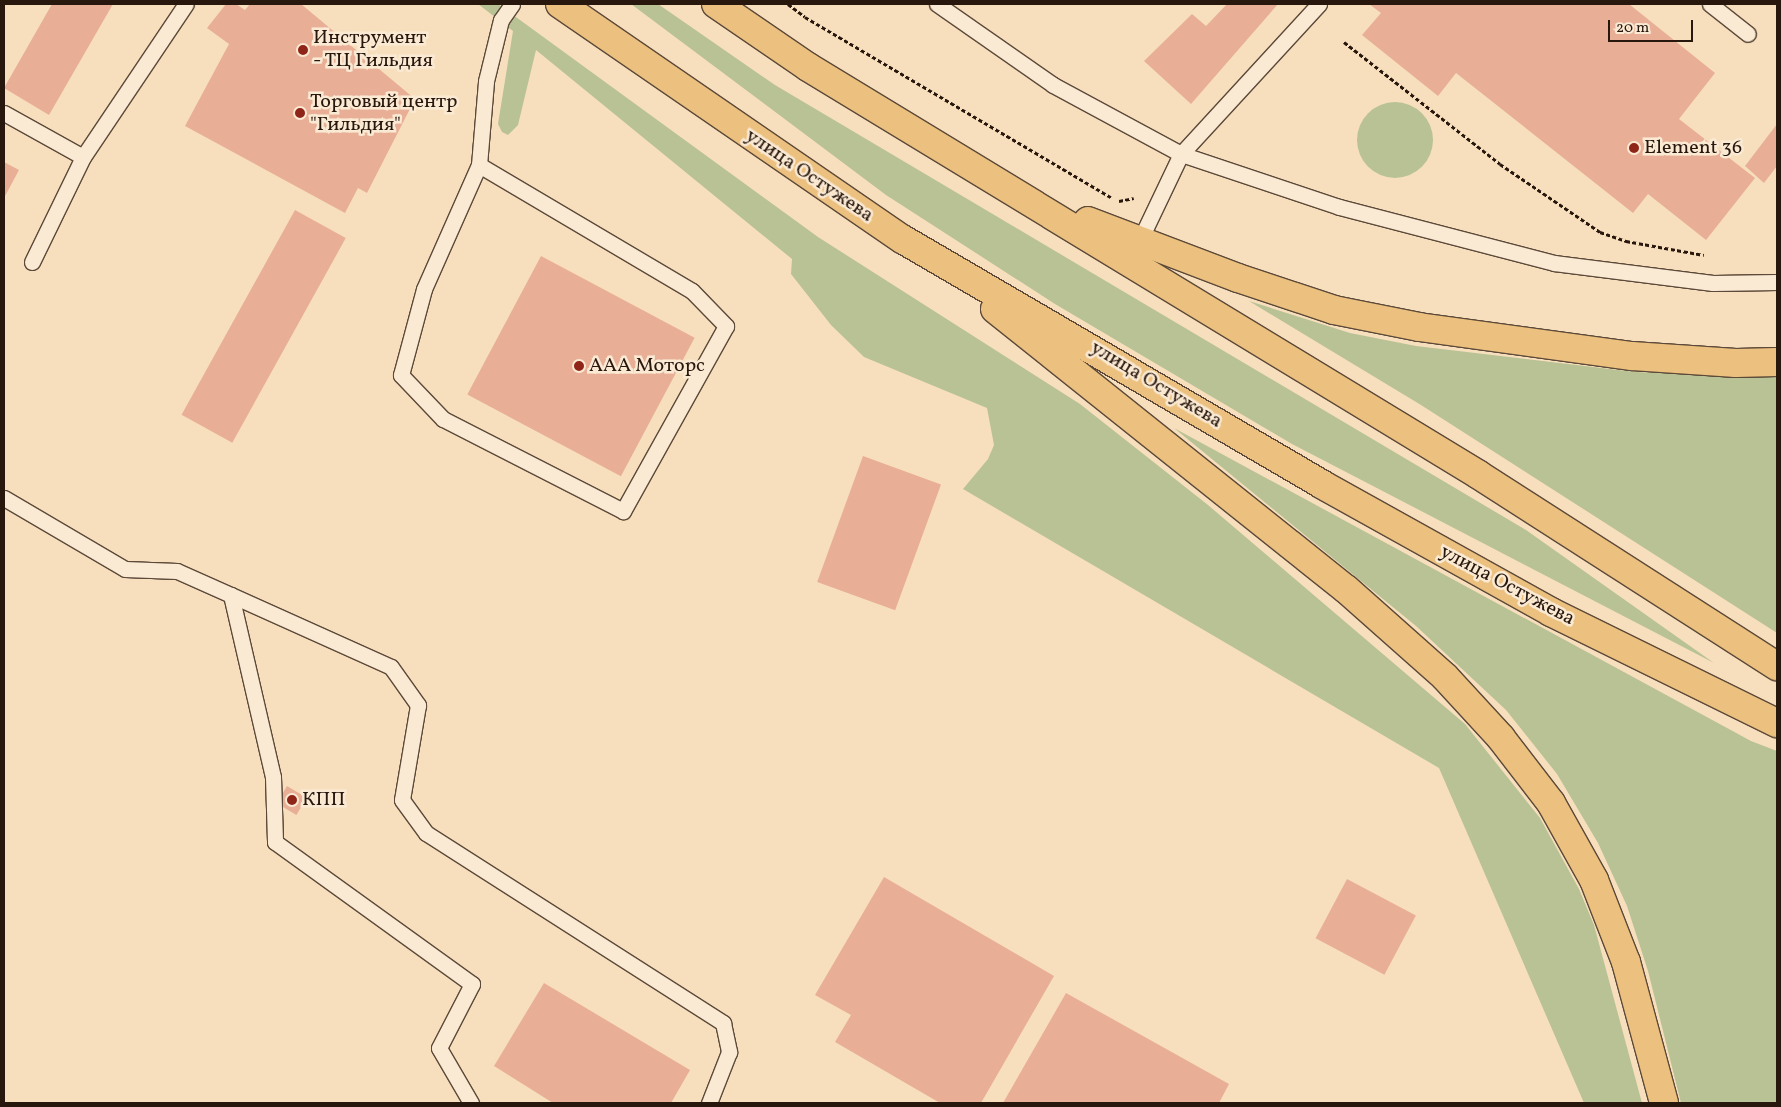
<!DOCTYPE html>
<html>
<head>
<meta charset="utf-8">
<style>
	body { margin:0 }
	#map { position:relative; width:1781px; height:1107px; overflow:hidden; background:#f7dfbd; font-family:Vollkorn,serif }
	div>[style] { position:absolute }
	.green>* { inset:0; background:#b9c294 }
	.round { border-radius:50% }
	.building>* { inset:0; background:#e8af96; transform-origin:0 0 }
	.path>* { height:3px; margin-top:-1.5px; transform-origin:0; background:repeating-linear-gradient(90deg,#28170d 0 4px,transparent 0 6.5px) }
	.roads { filter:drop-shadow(1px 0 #5c4939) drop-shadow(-1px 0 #5c4939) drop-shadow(0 1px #5c4939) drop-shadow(0 -1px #5c4939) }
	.service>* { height:15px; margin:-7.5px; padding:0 7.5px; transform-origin:7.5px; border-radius:7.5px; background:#faead4 }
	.primary>* { height:28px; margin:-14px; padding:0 14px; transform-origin:14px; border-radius:14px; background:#ecc07e }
	.dots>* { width:14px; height:14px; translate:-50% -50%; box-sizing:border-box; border:2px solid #faead4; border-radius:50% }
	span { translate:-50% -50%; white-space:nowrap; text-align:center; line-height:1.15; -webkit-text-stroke:5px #faead4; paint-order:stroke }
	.poi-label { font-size:20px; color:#28170d }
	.left { translate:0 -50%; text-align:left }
	.street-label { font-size:20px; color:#28170d }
	.frame { position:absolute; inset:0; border:5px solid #28170d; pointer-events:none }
	.scale { position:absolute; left:1608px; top:20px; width:85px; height:22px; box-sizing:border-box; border:2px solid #28170d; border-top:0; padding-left:6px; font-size:15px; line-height:18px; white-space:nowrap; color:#28170d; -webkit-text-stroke:4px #faead4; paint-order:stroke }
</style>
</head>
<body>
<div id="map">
	<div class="green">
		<i style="clip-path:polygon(478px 4px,498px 4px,818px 237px,1080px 404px,1208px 505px,1465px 724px,1540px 818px,1579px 889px,1594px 925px,1642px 1103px,1584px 1103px,1439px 768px,963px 489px,988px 459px,994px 445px,987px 408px,864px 357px,831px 325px,791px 274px,792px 259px,536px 50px,518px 125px,508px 135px,502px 132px,498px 124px,513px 31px)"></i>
		<i style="clip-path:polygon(631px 4px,658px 4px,775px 85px,1526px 530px,1714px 663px,1292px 444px,1055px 304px,886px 195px)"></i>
		<i class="round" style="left:1357px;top:102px;width:76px;height:76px"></i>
		<i style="clip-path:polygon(1249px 301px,1350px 333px,1416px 346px,1635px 372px,1777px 377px,1777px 633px,1421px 405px)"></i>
		<i style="clip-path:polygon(1174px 428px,1751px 741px,1777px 751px,1777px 1103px,1681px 1103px,1648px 971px,1627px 906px,1598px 843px,1557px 774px,1506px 710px,1416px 626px)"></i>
	</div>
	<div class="building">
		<i style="clip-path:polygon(52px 4px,113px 4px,49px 115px,4px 88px)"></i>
		<i style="clip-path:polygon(226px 4px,236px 4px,245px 10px,250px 4px,301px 4px,415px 99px,367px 193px,358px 188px,345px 213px,185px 126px,229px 44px,207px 28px)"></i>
		<i style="clip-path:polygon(1227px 4px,1278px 4px,1191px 104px,1144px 61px,1192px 14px,1206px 26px)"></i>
		<i style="clip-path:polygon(1369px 4px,1629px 4px,1715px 73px,1679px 119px,1755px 178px,1706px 240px,1648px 194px,1633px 213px,1456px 73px,1438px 96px,1362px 35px,1381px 13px)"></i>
		<i style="clip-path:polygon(1777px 124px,1777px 166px,1764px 183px,1745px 166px)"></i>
		<i style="clip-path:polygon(4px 162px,19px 170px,4px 198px)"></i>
		<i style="left:295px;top:210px;width:58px;height:234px;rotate:29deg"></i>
		<i style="left:541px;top:256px;width:174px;height:157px;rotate:28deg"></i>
		<i style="left:863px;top:456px;width:83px;height:134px;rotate:20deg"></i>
		<i style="left:287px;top:786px;width:23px;height:20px;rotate:31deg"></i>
		<i style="clip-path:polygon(884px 877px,1054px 976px,981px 1103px,940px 1103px,835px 1042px,851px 1015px,815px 995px)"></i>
		<i style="left:1347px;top:879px;width:78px;height:67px;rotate:28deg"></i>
		<i style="clip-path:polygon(544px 983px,690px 1070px,671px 1103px,553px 1103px,494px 1066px)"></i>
		<i style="clip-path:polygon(1066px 993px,1229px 1084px,1219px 1103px,1003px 1103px)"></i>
	</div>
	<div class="path">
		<i style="left:788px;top:4px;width:21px;rotate:37deg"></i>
		<i style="left:805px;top:17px;width:355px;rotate:30.5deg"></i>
		<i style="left:1344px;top:42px;width:198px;rotate:38deg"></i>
		<i style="left:1500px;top:164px;width:121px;rotate:34.2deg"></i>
		<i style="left:1600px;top:232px;width:28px;rotate:19deg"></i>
		<i style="left:1626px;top:241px;width:79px;rotate:10.2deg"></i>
		<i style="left:1119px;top:201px;width:15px;rotate:-11deg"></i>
	</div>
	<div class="roads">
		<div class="service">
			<i style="left:937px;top:4px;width:141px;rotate:34.9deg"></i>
			<i style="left:1053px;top:85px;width:145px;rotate:28.3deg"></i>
			<i style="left:1181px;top:154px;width:167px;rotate:18.5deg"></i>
			<i style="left:1339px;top:207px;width:222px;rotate:14.6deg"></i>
			<i style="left:1554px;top:263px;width:160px;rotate:7.2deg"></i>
			<i style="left:1713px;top:283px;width:64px;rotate:-0.9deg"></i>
			<i style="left:1710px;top:4px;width:48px;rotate:38.3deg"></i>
			<i style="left:4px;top:113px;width:90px;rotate:29.1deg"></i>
			<i style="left:479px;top:165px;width:247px;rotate:30.6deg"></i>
			<i style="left:692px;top:291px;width:49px;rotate:45.8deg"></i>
			<i style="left:726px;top:326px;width:212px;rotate:119.1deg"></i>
			<i style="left:623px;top:511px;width:202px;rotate:-152.9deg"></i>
			<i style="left:443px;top:419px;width:61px;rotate:-133.7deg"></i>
			<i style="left:401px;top:375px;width:89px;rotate:-75deg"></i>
			<i style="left:424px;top:289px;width:136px;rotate:-66.1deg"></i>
			<i style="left:479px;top:165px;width:84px;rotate:-85.2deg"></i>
			<i style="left:486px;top:81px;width:63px;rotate:-76.2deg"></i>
			<i style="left:501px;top:20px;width:19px;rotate:-55deg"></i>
			<i style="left:1139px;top:242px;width:98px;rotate:-64.5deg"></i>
			<i style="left:1181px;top:154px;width:204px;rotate:-47.4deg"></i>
			<i style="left:32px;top:262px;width:117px;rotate:-64.1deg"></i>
			<i style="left:83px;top:157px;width:184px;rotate:-56.1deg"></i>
			<i style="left:4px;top:498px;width:140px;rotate:30.4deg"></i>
			<i style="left:125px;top:569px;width:52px;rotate:2.2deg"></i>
			<i style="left:177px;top:571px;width:59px;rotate:24deg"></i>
			<i style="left:231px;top:595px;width:187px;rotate:77deg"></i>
			<i style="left:273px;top:777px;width:65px;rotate:88.2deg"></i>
			<i style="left:275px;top:842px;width:243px;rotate:35.8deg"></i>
			<i style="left:472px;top:984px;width:72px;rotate:117.3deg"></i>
			<i style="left:439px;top:1048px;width:64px;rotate:59.8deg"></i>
			<i style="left:231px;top:595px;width:175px;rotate:24.2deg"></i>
			<i style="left:391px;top:667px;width:47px;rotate:54.6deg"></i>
			<i style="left:418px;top:705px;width:96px;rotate:99.6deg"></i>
			<i style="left:402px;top:800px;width:41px;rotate:54deg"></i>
			<i style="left:426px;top:833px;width:353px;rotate:32.6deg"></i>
			<i style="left:723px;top:1023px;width:30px;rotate:78deg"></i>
			<i style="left:729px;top:1052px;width:55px;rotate:111.4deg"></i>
		</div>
		<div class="primary">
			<i style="left:560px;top:4px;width:417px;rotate:34.5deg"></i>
			<i style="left:904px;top:240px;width:485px;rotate:30.3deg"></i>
			<i style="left:1323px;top:485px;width:261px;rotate:29.1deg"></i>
			<i style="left:1551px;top:612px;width:252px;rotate:26.2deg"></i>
			<i style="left:716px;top:4px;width:112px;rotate:34.4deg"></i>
			<i style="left:808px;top:67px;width:785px;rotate:31.3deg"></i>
			<i style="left:1479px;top:475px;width:354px;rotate:32.7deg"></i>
			<i style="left:1088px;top:221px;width:160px;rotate:20.8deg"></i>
			<i style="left:1238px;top:278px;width:101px;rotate:18.4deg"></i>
			<i style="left:1334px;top:310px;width:87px;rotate:11.3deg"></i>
			<i style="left:1419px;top:327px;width:215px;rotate:7.8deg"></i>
			<i style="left:1632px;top:356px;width:104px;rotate:3.9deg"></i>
			<i style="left:1736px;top:363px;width:41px;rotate:-1.4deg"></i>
			<i style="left:995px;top:309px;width:449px;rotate:38.6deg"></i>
			<i style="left:1346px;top:589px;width:132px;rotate:41.6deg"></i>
			<i style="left:1445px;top:677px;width:83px;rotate:47.4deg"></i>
			<i style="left:1501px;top:738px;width:82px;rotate:52.4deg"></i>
			<i style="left:1551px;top:803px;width:88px;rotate:60.8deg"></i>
			<i style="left:1594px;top:880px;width:88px;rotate:68.7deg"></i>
			<i style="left:1626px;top:962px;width:146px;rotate:74.9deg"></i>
		</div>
	</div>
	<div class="dots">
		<i style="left:303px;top:50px;background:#8f2418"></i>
		<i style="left:300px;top:113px;background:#8f2418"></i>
		<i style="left:1634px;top:148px;background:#8f2418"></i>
		<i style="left:579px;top:366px;background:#8f2418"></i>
		<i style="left:292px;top:800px;background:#8f2418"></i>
	</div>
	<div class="poi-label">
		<span class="left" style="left:313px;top:50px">Инструмент<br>- ТЦ Гильдия</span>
		<span class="left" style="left:310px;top:114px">Торговый центр<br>"Гильдия"</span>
		<span class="left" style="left:1644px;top:148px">Element 36</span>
		<span class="left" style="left:589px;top:366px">ААА Моторс</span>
		<span class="left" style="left:302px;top:800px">КПП</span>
	</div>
	<div class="street-label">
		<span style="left:809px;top:176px;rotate:34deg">улица Остужева</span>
		<span style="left:1156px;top:385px;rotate:31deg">улица Остужева</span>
		<span style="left:1507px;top:586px;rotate:28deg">улица Остужева</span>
	</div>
	<div class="frame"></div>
	<div class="scale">20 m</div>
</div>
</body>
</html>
